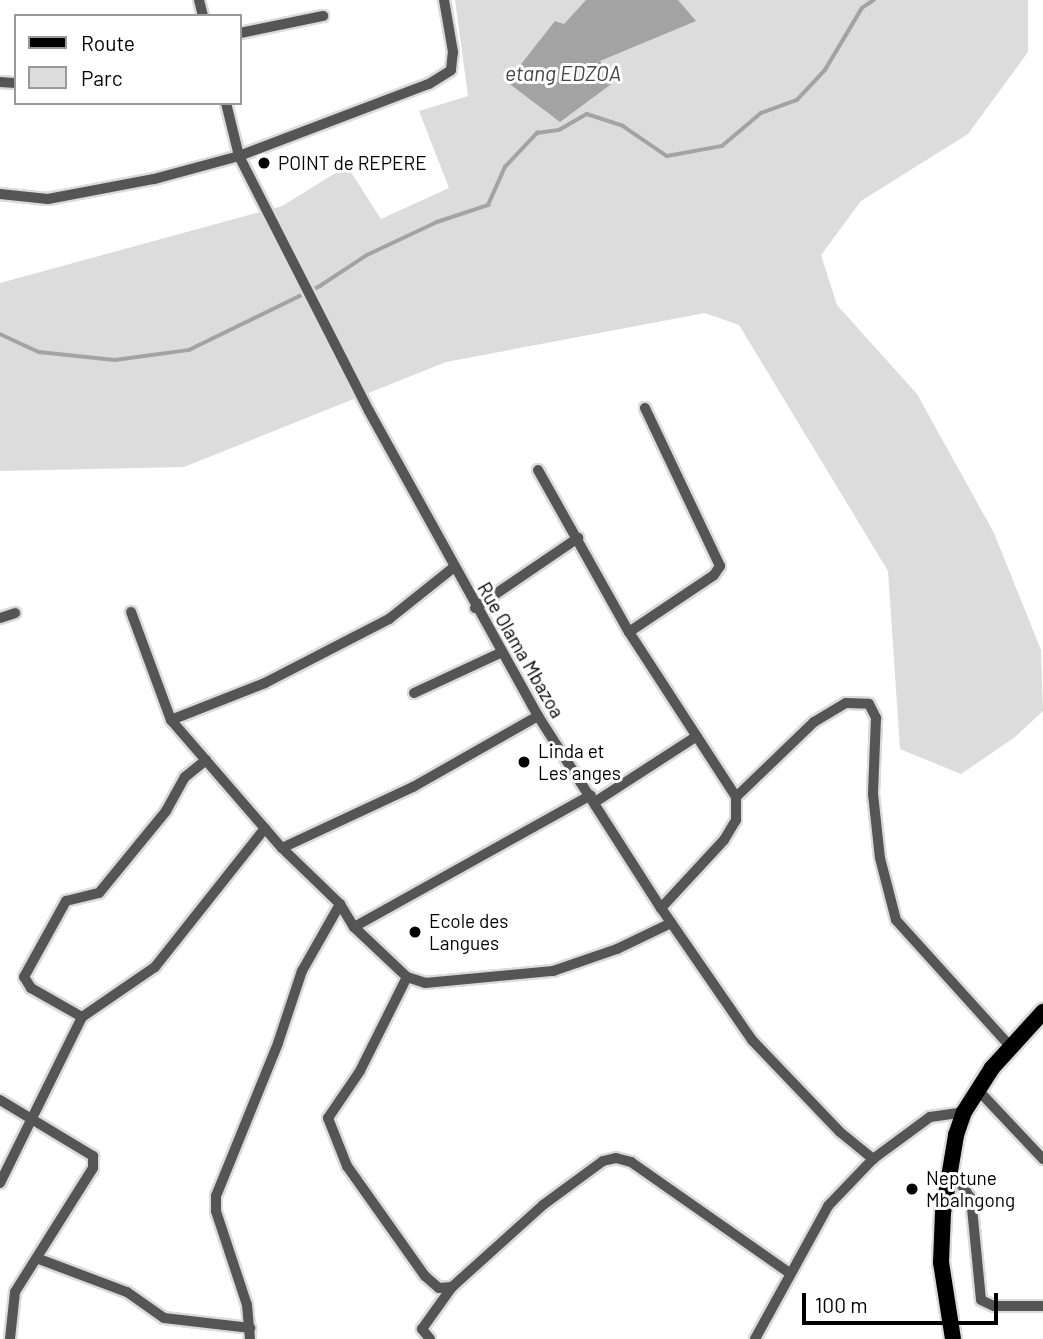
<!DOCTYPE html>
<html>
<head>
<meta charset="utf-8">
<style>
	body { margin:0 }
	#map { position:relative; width:1043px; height:1339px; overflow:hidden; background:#fff; font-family:Barlow,sans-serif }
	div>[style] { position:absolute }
	.green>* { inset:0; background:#dcdcdc }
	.water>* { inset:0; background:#a3a3a3 }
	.stream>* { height:3.5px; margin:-1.75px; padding:0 1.75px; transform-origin:1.75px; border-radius:1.75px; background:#a3a3a3 }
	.roads { filter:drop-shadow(2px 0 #dbdbdb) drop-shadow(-2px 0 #dbdbdb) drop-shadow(0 2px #dbdbdb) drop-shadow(0 -2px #dbdbdb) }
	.street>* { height:10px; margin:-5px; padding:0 5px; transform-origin:5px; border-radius:5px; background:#555 }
	.primary>* { height:16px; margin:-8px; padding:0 8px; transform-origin:8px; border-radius:8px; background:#000 }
	.dots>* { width:19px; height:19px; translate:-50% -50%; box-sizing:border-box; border:4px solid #fff; border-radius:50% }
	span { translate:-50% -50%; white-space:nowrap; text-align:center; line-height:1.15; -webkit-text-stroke:6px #fff; paint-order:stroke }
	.poi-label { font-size:19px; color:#000 }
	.left { translate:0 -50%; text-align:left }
	.street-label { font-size:19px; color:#000 }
	.water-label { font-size:21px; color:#444; font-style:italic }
	.legend { position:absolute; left:14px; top:14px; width:228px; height:91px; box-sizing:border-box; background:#fff; border:2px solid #999; margin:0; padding:9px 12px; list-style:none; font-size:21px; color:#000 }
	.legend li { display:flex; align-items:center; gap:14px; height:35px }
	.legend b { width:35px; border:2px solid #999 }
	.scale { position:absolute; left:802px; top:1293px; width:196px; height:32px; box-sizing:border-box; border:4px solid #000; border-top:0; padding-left:9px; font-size:21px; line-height:24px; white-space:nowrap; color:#000; -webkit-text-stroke:5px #fff; paint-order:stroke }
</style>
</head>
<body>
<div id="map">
	<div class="green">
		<i style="clip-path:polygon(455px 0,1028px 0,1028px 52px,968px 134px,861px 201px,821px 255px,837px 305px,917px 394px,994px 533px,1041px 650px,1043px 711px,1015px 737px,961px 774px,900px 749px,888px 571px,739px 325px,705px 313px,446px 362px,184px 467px,0 471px,0 283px,282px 206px,347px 166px,381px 219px,449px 188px,419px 111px,468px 96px)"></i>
	</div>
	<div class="water">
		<i style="clip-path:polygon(586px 0,678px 0,696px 21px,600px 61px,614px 82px,560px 122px,507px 82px,555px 21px,564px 24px)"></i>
	</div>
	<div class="stream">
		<i style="left:0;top:334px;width:43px;rotate:24.8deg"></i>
		<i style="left:39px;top:352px;width:76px;rotate:6deg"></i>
		<i style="left:115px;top:360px;width:75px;rotate:-7.7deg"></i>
		<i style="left:189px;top:350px;width:146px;rotate:-26deg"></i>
		<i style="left:320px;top:286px;width:56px;rotate:-33.4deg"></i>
		<i style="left:367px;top:255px;width:77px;rotate:-25.2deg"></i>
		<i style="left:437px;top:222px;width:54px;rotate:-18.4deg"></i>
		<i style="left:488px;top:205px;width:42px;rotate:-65.9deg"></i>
		<i style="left:505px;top:167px;width:47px;rotate:-46.7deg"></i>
		<i style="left:537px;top:133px;width:22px;rotate:-8deg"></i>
		<i style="left:559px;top:130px;width:32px;rotate:-30deg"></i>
		<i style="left:587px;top:114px;width:38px;rotate:18deg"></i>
		<i style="left:623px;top:126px;width:53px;rotate:34.3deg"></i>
		<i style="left:667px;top:156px;width:56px;rotate:-10.3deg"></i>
		<i style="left:722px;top:146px;width:51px;rotate:-40.2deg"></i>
		<i style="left:761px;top:113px;width:38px;rotate:-20deg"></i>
		<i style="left:797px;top:100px;width:41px;rotate:-47deg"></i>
		<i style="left:825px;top:70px;width:72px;rotate:-59.2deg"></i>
		<i style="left:862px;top:8px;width:14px;rotate:-34deg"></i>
	</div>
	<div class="roads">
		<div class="street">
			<i style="left:199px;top:0;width:16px;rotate:76deg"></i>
			<i style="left:240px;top:33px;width:85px;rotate:-11.6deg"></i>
			<i style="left:0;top:82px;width:16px;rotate:4deg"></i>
			<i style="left:226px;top:103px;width:55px;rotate:76.2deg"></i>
			<i style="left:239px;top:156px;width:286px;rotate:63deg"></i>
			<i style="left:369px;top:411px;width:349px;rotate:61deg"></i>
			<i style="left:538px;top:716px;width:228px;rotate:57.4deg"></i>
			<i style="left:661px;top:908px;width:160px;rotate:55.4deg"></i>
			<i style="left:752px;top:1040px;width:127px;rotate:46.3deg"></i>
			<i style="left:840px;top:1132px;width:43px;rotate:39.3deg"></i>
			<i style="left:0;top:194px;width:48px;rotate:5.9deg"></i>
			<i style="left:48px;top:199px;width:108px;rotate:-10.7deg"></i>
			<i style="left:154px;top:179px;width:88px;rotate:-15.1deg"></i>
			<i style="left:239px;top:156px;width:203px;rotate:-20.8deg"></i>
			<i style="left:429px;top:84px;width:26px;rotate:-32deg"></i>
			<i style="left:451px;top:70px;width:18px;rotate:-84deg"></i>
			<i style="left:453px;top:52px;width:53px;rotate:-99.8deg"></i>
			<i style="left:538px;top:470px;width:186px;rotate:60.7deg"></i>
			<i style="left:629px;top:632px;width:197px;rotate:57deg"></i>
			<i style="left:736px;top:797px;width:23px;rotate:90deg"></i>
			<i style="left:736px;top:820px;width:23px;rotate:121deg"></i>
			<i style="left:724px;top:840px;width:93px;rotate:132.8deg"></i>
			<i style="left:475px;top:608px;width:125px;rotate:-34.2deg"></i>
			<i style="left:131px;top:612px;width:115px;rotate:69.7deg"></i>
			<i style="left:171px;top:720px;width:169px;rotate:49.1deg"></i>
			<i style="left:282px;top:848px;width:81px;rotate:44deg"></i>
			<i style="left:340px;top:904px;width:27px;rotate:59deg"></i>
			<i style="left:354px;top:927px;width:73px;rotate:43.3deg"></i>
			<i style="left:407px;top:977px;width:19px;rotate:18deg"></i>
			<i style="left:425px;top:983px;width:129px;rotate:-5.4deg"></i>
			<i style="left:553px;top:971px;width:68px;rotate:-19deg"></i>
			<i style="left:617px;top:949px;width:60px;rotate:-25.7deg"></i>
			<i style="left:0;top:618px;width:16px;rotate:-18deg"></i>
			<i style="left:629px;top:632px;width:102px;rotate:-33.8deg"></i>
			<i style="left:714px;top:575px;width:11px;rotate:-56deg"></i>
			<i style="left:720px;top:566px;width:175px;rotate:-115.4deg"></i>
			<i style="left:414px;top:693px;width:95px;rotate:-24.9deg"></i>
			<i style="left:171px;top:720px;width:101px;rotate:-21.5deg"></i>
			<i style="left:265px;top:683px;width:140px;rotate:-27.3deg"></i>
			<i style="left:389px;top:619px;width:82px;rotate:-38.6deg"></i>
			<i style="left:736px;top:797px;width:108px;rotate:-43.9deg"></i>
			<i style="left:814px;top:722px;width:37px;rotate:-31deg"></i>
			<i style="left:846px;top:703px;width:23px;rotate:2deg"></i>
			<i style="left:869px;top:704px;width:16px;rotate:63deg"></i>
			<i style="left:876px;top:718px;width:76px;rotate:92.3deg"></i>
			<i style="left:873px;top:794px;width:64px;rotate:83.8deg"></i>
			<i style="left:880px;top:858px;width:64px;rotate:75.5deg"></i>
			<i style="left:896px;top:920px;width:170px;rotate:47.9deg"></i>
			<i style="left:595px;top:802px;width:121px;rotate:-32.9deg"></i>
			<i style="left:282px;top:848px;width:145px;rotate:-25deg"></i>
			<i style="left:413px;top:787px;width:144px;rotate:-29.6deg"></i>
			<i style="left:354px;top:927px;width:271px;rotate:-29.1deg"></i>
			<i style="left:407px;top:977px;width:105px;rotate:116.6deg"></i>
			<i style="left:360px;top:1071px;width:57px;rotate:124.2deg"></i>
			<i style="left:328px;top:1118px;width:52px;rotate:68.4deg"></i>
			<i style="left:347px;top:1166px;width:135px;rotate:54.7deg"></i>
			<i style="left:425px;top:1276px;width:18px;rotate:41deg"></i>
			<i style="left:439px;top:1288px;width:13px;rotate:-4deg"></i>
			<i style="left:452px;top:1287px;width:122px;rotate:-42deg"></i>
			<i style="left:543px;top:1205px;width:74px;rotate:-36.3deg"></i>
			<i style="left:603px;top:1161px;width:13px;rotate:-13deg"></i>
			<i style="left:616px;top:1158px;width:16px;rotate:15deg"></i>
			<i style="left:631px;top:1162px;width:192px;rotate:35deg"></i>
			<i style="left:82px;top:1017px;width:88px;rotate:-34.4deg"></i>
			<i style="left:155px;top:967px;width:177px;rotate:-51.6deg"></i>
			<i style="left:978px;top:1090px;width:95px;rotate:46.7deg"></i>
			<i style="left:0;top:1100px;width:109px;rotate:31.1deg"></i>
			<i style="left:93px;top:1156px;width:12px;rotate:90deg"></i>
			<i style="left:93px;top:1168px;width:146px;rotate:122.2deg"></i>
			<i style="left:15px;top:1292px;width:47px;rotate:96.1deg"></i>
			<i style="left:949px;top:1168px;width:37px;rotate:54deg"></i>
			<i style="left:971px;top:1198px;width:102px;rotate:84.4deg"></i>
			<i style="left:981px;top:1300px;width:14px;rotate:25deg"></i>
			<i style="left:994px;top:1306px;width:49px"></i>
			<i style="left:0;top:1183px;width:185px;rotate:-63.7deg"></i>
			<i style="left:82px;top:1017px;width:59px;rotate:-150.4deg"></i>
			<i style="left:31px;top:988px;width:13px;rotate:-122deg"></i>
			<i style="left:24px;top:977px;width:87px;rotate:-61.1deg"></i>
			<i style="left:66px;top:901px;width:34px;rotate:-14deg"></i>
			<i style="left:99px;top:893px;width:106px;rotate:-50.7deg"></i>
			<i style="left:166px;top:811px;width:39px;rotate:-61deg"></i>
			<i style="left:185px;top:777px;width:27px;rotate:-39deg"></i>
			<i style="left:39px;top:1259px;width:94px;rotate:20.6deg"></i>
			<i style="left:127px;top:1292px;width:45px;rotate:35.1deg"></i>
			<i style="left:164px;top:1318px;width:87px;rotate:6.6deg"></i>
			<i style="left:250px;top:1339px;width:34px;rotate:-95deg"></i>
			<i style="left:247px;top:1305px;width:99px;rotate:-108.3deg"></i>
			<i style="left:216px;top:1211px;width:15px;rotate:-90deg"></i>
			<i style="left:216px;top:1196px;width:165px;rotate:-67.9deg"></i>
			<i style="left:278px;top:1043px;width:76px;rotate:-71.6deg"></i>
			<i style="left:302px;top:971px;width:77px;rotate:-60.4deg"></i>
			<i style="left:430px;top:1339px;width:13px;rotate:-129deg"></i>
			<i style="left:422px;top:1329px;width:52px;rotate:-54.5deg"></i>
			<i style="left:755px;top:1339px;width:152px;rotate:-61.2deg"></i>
			<i style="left:828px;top:1206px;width:65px;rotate:-46.2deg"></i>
			<i style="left:873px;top:1159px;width:71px;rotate:-36.4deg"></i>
			<i style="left:930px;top:1117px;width:34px;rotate:-8deg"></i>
		</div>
		<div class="primary">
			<i style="left:953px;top:1339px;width:78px;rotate:-98.9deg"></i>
			<i style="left:941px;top:1262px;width:49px;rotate:-87.7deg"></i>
			<i style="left:943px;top:1213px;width:79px;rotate:-80.5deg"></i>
			<i style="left:956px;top:1135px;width:24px;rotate:-71deg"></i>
			<i style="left:964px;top:1112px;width:52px;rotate:-57.5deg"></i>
			<i style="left:992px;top:1068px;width:76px;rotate:-47.7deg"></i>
		</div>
	</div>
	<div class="dots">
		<i style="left:264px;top:163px;background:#000"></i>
		<i style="left:524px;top:762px;background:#000"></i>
		<i style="left:415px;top:932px;background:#000"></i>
		<i style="left:912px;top:1189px;background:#000"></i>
	</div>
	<div class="poi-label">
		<span class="left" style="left:278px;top:163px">POINT de REPERE</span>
		<span class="left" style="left:538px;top:762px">Linda et<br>Les anges</span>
		<span class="left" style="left:429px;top:932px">Ecole des<br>Langues</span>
		<span class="left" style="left:926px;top:1189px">Neptune<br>Mbalngong</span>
	</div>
	<div class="street-label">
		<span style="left:521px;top:650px;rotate:60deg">Rue Olama Mbazoa</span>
	</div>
	<div class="water-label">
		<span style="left:563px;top:73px">etang EDZOA</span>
	</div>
	<ul class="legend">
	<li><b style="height:9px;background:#000"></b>Route</li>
	<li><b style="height:19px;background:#dcdcdc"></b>Parc</li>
	</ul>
	<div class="scale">100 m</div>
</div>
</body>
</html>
